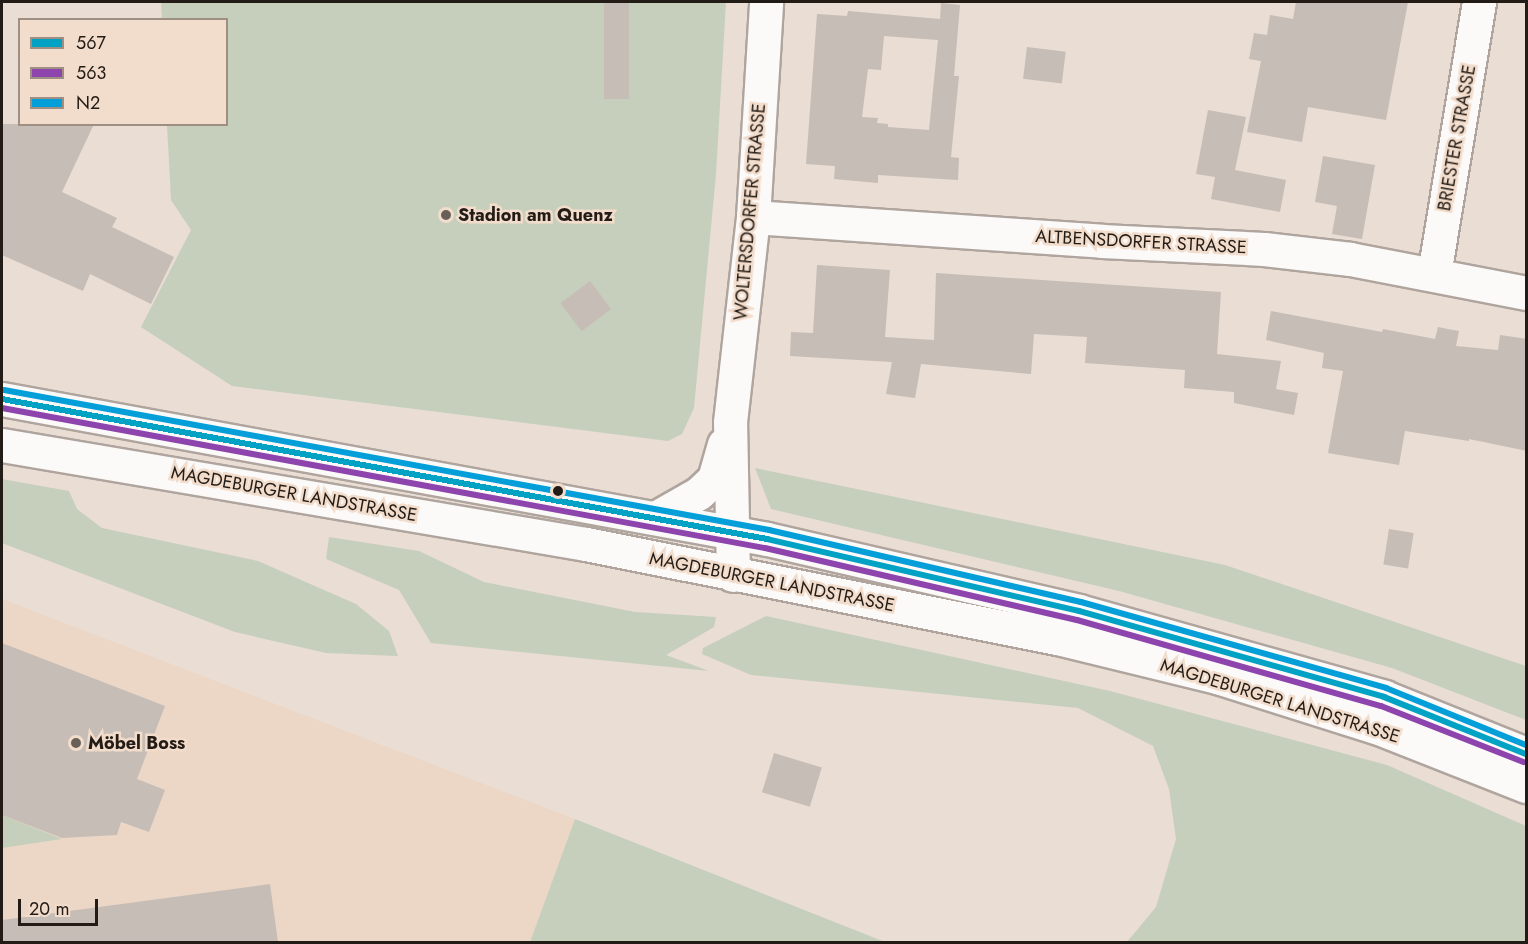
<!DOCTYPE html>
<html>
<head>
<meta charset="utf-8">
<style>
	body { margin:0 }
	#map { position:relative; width:1528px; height:944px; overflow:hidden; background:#e9ddd4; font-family:Jost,sans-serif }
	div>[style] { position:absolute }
	.built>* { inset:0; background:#ecd7c7 }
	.green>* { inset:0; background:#c6cfbc }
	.building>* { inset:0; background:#c6bdb6; transform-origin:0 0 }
	.roads { filter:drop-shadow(2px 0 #afa59e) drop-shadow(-2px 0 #afa59e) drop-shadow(0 2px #afa59e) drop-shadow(0 -2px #afa59e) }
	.minor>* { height:33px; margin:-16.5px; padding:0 16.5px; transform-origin:16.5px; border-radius:16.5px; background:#fcfaf9 }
	.major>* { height:33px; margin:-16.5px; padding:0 16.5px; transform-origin:16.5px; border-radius:16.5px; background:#fcfaf9 }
	.bus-1>* { height:6px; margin:-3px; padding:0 3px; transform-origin:3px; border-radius:3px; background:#02a2c5 }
	.bus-2>* { height:6px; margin:-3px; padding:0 3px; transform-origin:3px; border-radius:3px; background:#8e44ad }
	.bus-3>* { height:6px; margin:-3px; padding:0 3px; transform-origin:3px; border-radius:3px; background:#049fd9 }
	.dots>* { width:16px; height:16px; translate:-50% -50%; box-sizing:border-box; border:3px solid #f2dccb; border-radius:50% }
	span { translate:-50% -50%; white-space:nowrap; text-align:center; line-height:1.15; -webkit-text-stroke:5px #f2dccb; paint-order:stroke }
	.street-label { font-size:18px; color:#231c16 }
	.poi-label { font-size:18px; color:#231c16; font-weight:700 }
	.left { translate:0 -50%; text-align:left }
	.frame { position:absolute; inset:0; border:3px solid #231c16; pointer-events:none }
	.legend { position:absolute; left:18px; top:18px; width:210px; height:108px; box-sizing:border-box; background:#f2dccb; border:2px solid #9f8f83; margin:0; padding:8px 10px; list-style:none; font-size:18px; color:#231c16 }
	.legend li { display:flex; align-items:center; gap:12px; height:30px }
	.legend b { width:30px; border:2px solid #9f8f83 }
	.scale { position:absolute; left:18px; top:899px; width:80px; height:27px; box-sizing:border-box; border:3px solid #231c16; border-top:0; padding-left:8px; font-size:18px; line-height:21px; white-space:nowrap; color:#231c16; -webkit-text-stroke:4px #f2dccb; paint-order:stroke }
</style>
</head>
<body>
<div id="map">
	<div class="built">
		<i style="clip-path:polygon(2px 599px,575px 819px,530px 942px,2px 942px)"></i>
	</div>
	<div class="green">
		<i style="clip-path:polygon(161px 2px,726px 2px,716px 174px,694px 408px,682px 434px,668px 441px,232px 386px,141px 327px,191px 230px,171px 200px,167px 125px,226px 124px,226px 20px,162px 19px)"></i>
		<i style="clip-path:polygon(755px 468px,1225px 565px,1526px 666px,1526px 720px,1392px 668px,1119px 591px,771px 509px)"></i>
		<i style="clip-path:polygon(2px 479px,69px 491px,77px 509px,102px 528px,258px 561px,356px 604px,389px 631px,398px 656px,326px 653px,235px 632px,2px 543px)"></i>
		<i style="clip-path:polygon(329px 537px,419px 551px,484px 582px,635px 612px,716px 617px,714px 627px,666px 655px,709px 671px,431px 643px,399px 590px,326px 559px)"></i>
		<i style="clip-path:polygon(766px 616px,1110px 691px,1387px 765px,1526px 826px,1526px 942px,1127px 942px,1156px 907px,1176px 839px,1169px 789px,1153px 746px,1078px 708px,751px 675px,702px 654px,703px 648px)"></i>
		<i style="clip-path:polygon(2px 815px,62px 839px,2px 848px)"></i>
		<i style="clip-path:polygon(575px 819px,885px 942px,530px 942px)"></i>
	</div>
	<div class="building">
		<i style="left:604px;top:2px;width:25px;height:97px"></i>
		<i style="clip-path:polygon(1296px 2px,1408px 2px,1386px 120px,1308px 107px,1302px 142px,1247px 132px,1261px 61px,1249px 59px,1254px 33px,1267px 35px,1270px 15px,1293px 19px)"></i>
		<i style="clip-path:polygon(evenodd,941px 3px,960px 5px,954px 76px,959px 76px,951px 157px,959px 158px,958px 180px,878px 175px,878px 183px,834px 179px,835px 166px,806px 164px,817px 14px,847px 16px,848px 11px,940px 19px,941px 3px,884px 36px,938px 40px,929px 130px,888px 127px,888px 124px,877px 123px,878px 118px,862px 117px,868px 69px,881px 70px,884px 36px)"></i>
		<i style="left:1027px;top:47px;width:39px;height:32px;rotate:7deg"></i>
		<i style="clip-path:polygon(1208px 110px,1246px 117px,1235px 170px,1286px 180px,1280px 212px,1211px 199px,1215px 177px,1196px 174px)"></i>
		<i style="clip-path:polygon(2px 124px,94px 124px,62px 192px,117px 218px,112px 227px,174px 257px,151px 304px,90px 274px,83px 291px,2px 255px)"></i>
		<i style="clip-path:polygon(1323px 156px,1375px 165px,1362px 239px,1332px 234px,1337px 206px,1315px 202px)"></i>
		<i style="clip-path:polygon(817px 265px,890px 270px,885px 337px,934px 340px,936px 273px,1221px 292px,1217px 354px,1281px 361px,1276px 389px,1298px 393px,1294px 415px,1234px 403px,1234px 392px,1184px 388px,1185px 370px,1085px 363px,1087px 337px,1034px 334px,1031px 374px,921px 364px,915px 398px,886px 394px,892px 362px,790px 356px,791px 332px,813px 333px)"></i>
		<i style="left:590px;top:281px;width:35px;height:37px;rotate:53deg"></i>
		<i style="clip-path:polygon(1271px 311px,1382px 332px,1383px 329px,1435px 339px,1438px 327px,1448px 329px,1459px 331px,1456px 346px,1498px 350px,1500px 335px,1527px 339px,1527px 451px,1469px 439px,1469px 441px,1405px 431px,1399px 465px,1328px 453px,1343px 371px,1322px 368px,1324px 353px,1266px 340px)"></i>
		<i style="left:1389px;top:529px;width:25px;height:36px;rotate:9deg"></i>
		<i style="clip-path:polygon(2px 643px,165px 706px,137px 779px,165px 790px,149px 832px,121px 822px,117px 835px,62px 838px,2px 815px)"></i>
		<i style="left:774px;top:753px;width:50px;height:41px;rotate:17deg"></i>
		<i style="clip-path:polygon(270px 884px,278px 942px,2px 942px,2px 920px)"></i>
	</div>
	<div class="roads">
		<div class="minor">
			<i style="left:753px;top:217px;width:350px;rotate:3.9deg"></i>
			<i style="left:1102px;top:241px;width:162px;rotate:2.8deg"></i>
			<i style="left:1264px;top:249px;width:87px;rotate:6.6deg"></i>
			<i style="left:1350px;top:259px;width:179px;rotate:10.9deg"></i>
			<i style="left:1434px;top:274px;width:276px;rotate:-80.6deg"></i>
			<i style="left:657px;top:517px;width:48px;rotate:-29.7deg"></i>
			<i style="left:699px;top:493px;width:21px;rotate:-43deg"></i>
			<i style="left:714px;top:479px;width:36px;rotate:-74deg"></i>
			<i style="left:733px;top:575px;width:153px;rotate:-91.1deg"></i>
			<i style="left:730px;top:422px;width:206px;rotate:-83.6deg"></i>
			<i style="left:753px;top:217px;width:215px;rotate:-86.5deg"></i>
		</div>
		<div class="major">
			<i style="left:2px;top:399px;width:778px;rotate:10.37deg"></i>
			<i style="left:767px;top:539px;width:320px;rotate:13deg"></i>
			<i style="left:1079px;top:611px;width:317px;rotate:15.7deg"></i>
			<i style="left:1384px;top:697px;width:153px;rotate:21.9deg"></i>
			<i style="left:2px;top:445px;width:592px;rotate:9.62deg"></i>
			<i style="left:586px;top:544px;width:480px;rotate:11.3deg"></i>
			<i style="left:1057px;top:638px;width:165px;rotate:13.7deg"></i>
			<i style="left:1217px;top:677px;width:167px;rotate:17.5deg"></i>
			<i style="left:1376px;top:727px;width:161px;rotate:21.5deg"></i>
		</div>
	</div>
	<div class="bus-1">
		<i style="left:2px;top:399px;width:778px;rotate:10.37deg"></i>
		<i style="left:767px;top:539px;width:320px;rotate:13deg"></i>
		<i style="left:1079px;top:611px;width:317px;rotate:15.7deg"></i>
		<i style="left:1384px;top:697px;width:153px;rotate:21.9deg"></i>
	</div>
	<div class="bus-2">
		<i style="left:2px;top:408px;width:776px;rotate:10.4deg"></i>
		<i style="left:765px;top:548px;width:320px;rotate:13deg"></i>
		<i style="left:1077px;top:620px;width:316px;rotate:15.8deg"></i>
		<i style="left:1381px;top:706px;width:153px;rotate:21.5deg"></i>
	</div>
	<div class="bus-3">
		<i style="left:4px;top:390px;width:778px;rotate:10.37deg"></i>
		<i style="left:769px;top:530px;width:320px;rotate:13deg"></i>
		<i style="left:1081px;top:602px;width:317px;rotate:15.7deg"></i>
		<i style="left:1386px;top:688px;width:151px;rotate:22.2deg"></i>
	</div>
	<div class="dots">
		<i style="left:446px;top:215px;background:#686058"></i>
		<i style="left:558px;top:491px;background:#231c16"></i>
		<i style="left:76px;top:743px;background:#686058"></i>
	</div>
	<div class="street-label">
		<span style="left:1457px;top:138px;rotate:-80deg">BRIESTER STRASSE</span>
		<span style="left:750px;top:212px;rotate:-85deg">WOLTERSDORFER STRASSE</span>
		<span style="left:1141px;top:242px;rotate:3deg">ALTBENSDORFER STRASSE</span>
		<span style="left:294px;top:494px;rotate:10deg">MAGDEBURGER LANDSTRASSE</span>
		<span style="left:772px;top:582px;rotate:11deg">MAGDEBURGER LANDSTRASSE</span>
		<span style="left:1280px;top:701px;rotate:17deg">MAGDEBURGER LANDSTRASSE</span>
	</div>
	<div class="poi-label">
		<span class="left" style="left:458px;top:215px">Stadion am Quenz</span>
		<span class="left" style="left:88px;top:743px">Möbel Boss</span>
	</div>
	<div class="frame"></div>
	<ul class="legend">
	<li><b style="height:8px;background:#02a2c5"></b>567</li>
	<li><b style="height:8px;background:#8e44ad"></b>563</li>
	<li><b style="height:8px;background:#049fd9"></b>N2</li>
	</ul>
	<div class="scale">20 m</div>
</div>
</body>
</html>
